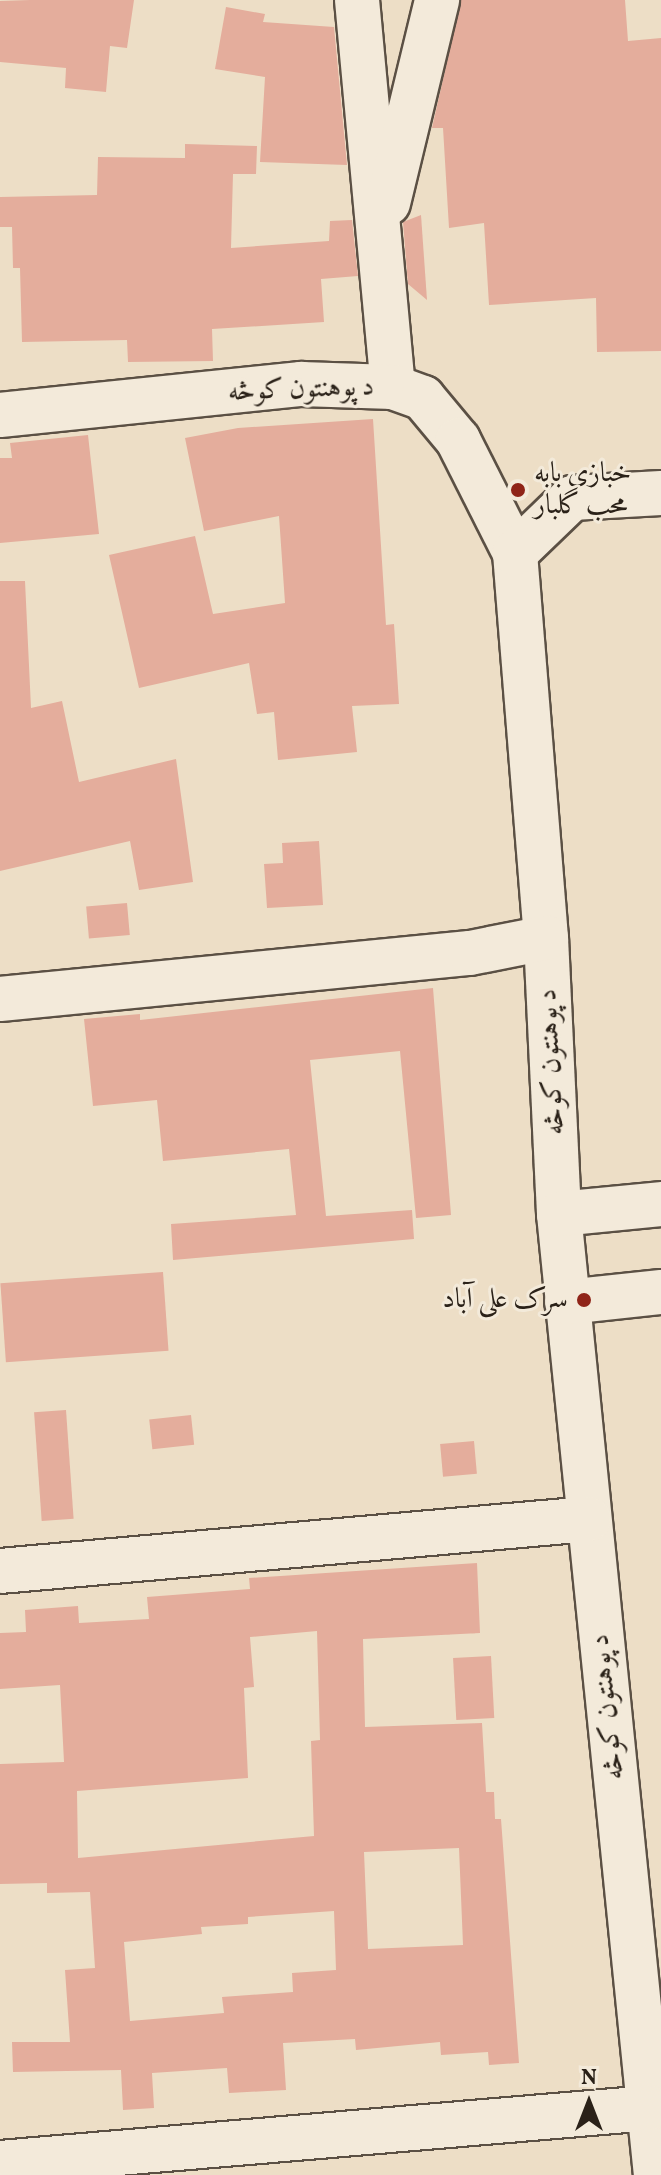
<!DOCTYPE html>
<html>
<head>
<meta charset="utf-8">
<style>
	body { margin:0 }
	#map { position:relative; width:661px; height:2175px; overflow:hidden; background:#eddec6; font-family:Vollkorn,Amiri,serif }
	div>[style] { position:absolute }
	.building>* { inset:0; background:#e4ad9c; transform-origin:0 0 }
	.roads { filter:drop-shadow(2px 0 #5b5044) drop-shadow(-2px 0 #5b5044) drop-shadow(0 2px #5b5044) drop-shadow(0 -2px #5b5044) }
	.minor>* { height:44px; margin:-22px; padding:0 22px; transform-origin:22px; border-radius:22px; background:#f3eada }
	.dots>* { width:22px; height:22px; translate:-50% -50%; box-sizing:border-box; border:4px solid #f3eada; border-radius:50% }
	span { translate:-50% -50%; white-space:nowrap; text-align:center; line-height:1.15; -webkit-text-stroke:6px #f3eada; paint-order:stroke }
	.street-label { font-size:28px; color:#2a2118 }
	.poi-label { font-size:28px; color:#2a2118 }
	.left { translate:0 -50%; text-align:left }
	.right { translate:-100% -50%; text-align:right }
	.north { position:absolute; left:549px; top:2063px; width:80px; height:80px; -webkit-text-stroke:6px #f3eada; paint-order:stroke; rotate:0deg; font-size:22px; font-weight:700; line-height:32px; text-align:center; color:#2a2118 }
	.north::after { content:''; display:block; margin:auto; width:28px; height:36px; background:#2a2118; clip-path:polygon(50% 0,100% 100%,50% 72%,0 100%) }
</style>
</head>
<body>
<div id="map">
	<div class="building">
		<i style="clip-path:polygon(30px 0,134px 0,127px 48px,110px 46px,106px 92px,65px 88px,66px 68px,0 62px,0 1px)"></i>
		<i style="clip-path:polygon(461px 0,625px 0,628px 41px,661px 38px,661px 351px,597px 352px,596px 298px,489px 305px,484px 223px,449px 228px,443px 128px,432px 128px)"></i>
		<i style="clip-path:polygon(226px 7px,265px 14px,263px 22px,334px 27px,347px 165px,260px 162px,265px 77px,215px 69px)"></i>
		<i style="clip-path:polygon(185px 144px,257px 146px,256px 174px,233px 174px,231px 248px,329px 241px,330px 221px,352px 220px,358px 276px,321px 279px,324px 322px,212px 329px,213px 361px,128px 362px,127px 340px,22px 342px,20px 268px,13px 268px,12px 227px,0 227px,0 197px,97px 195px,98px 157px,185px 158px)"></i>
		<i style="clip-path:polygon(421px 215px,427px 300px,408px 284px,403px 222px)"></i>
		<i style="clip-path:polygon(373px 419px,386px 625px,394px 624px,399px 704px,352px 706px,357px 752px,278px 760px,274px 712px,257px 714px,249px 663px,139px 688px,109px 555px,195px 536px,213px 614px,285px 603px,279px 516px,204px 531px,185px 438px,238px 428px)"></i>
		<i style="clip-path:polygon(88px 435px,99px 534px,0 543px,0 458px,12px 458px,10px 443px)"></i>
		<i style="clip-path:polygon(0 581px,25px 581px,31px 708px,62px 701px,79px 782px,176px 759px,193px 882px,139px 890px,130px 841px,0 871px)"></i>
		<i style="clip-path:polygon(319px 841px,323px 905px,267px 908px,264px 864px,283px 863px,282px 843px)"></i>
		<i style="left:127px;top:903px;width:32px;height:41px;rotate:85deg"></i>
		<i style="clip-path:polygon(433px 988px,451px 1215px,416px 1218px,400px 1051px,310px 1060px,326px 1216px,412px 1210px,414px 1239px,173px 1260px,171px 1224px,296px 1215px,289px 1149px,163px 1161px,157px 1100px,93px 1106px,84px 1019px,140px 1014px,140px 1020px)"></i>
		<i style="left:163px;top:1272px;width:79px;height:163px;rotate:86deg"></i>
		<i style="left:66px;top:1410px;width:109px;height:32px;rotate:86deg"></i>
		<i style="left:191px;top:1415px;width:30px;height:42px;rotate:84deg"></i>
		<i style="left:474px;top:1441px;width:33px;height:34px;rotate:85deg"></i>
		<i style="clip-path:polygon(evenodd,477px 1563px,480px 1633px,363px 1639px,365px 1727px,482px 1723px,486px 1792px,494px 1792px,495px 1819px,501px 1819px,519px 2063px,489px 2065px,488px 2052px,441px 2055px,440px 2042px,356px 2050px,355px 2039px,283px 2043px,286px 2090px,229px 2093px,227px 2068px,152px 2073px,154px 2108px,123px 2110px,121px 2070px,13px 2072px,12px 2042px,70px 2042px,65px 1970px,95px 1968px,90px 1892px,47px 1893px,47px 1883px,0 1884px,0 1764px,64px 1762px,60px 1685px,0 1689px,0 1633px,26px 1632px,25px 1610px,78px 1606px,79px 1623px,149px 1619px,147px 1597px,250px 1589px,249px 1578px,477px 1563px,317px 1631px,320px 1740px,311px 1741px,314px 1836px,78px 1858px,77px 1791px,248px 1778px,244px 1688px,254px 1687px,250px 1637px,317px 1631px,477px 1563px,459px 1848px,463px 1945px,368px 1949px,364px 1852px,459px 1848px,477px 1563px,334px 1911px,336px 1970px,292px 1973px,293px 1992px,222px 1997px,224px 2013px,130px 2021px,124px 1942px,202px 1934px,201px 1927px,248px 1924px,248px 1917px,334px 1911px)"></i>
		<i style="left:491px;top:1656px;width:62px;height:38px;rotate:87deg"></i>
	</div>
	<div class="roads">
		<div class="minor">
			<i style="left:357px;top:0;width:389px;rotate:84.7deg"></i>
			<i style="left:388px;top:203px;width:209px;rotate:-76.4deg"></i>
			<i style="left:0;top:415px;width:303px;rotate:-5.9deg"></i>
			<i style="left:301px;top:384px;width:92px;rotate:1.9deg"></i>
			<i style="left:393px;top:387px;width:32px;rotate:20deg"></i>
			<i style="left:423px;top:398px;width:55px;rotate:50.2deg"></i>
			<i style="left:458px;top:440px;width:127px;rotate:63.2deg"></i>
			<i style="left:515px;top:553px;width:386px;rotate:85.4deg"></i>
			<i style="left:546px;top:938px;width:276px;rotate:87.3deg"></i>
			<i style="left:559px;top:1214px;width:966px;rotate:84.24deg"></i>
			<i style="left:515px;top:553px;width:79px;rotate:-44deg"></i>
			<i style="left:572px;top:498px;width:89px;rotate:-3.2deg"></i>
			<i style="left:0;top:999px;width:472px;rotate:-5.6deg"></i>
			<i style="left:470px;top:953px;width:77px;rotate:-11.2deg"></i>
			<i style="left:559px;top:1214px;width:102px;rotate:-5.6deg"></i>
			<i style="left:567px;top:1302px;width:95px;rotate:-6.1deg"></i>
			<i style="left:0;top:1571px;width:591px;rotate:-5.05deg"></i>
			<i style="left:0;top:2163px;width:652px;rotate:-4.84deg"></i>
		</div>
	</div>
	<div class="dots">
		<i style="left:518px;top:490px;background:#8f2418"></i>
		<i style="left:584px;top:1300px;background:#8f2418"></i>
	</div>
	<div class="street-label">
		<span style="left:301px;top:390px;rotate:-2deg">د پوهنتون کوڅه</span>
		<span style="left:552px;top:1062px;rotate:-93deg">د پوهنتون کوڅه</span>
		<span style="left:608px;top:1707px;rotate:-96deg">د پوهنتون کوڅه</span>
	</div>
	<div class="poi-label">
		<span class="left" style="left:534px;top:490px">خبازی بابه<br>محب گلبار</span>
		<span class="right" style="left:568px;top:1300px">سرک علی آباد</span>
	</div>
	<div class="north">N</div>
</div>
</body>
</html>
